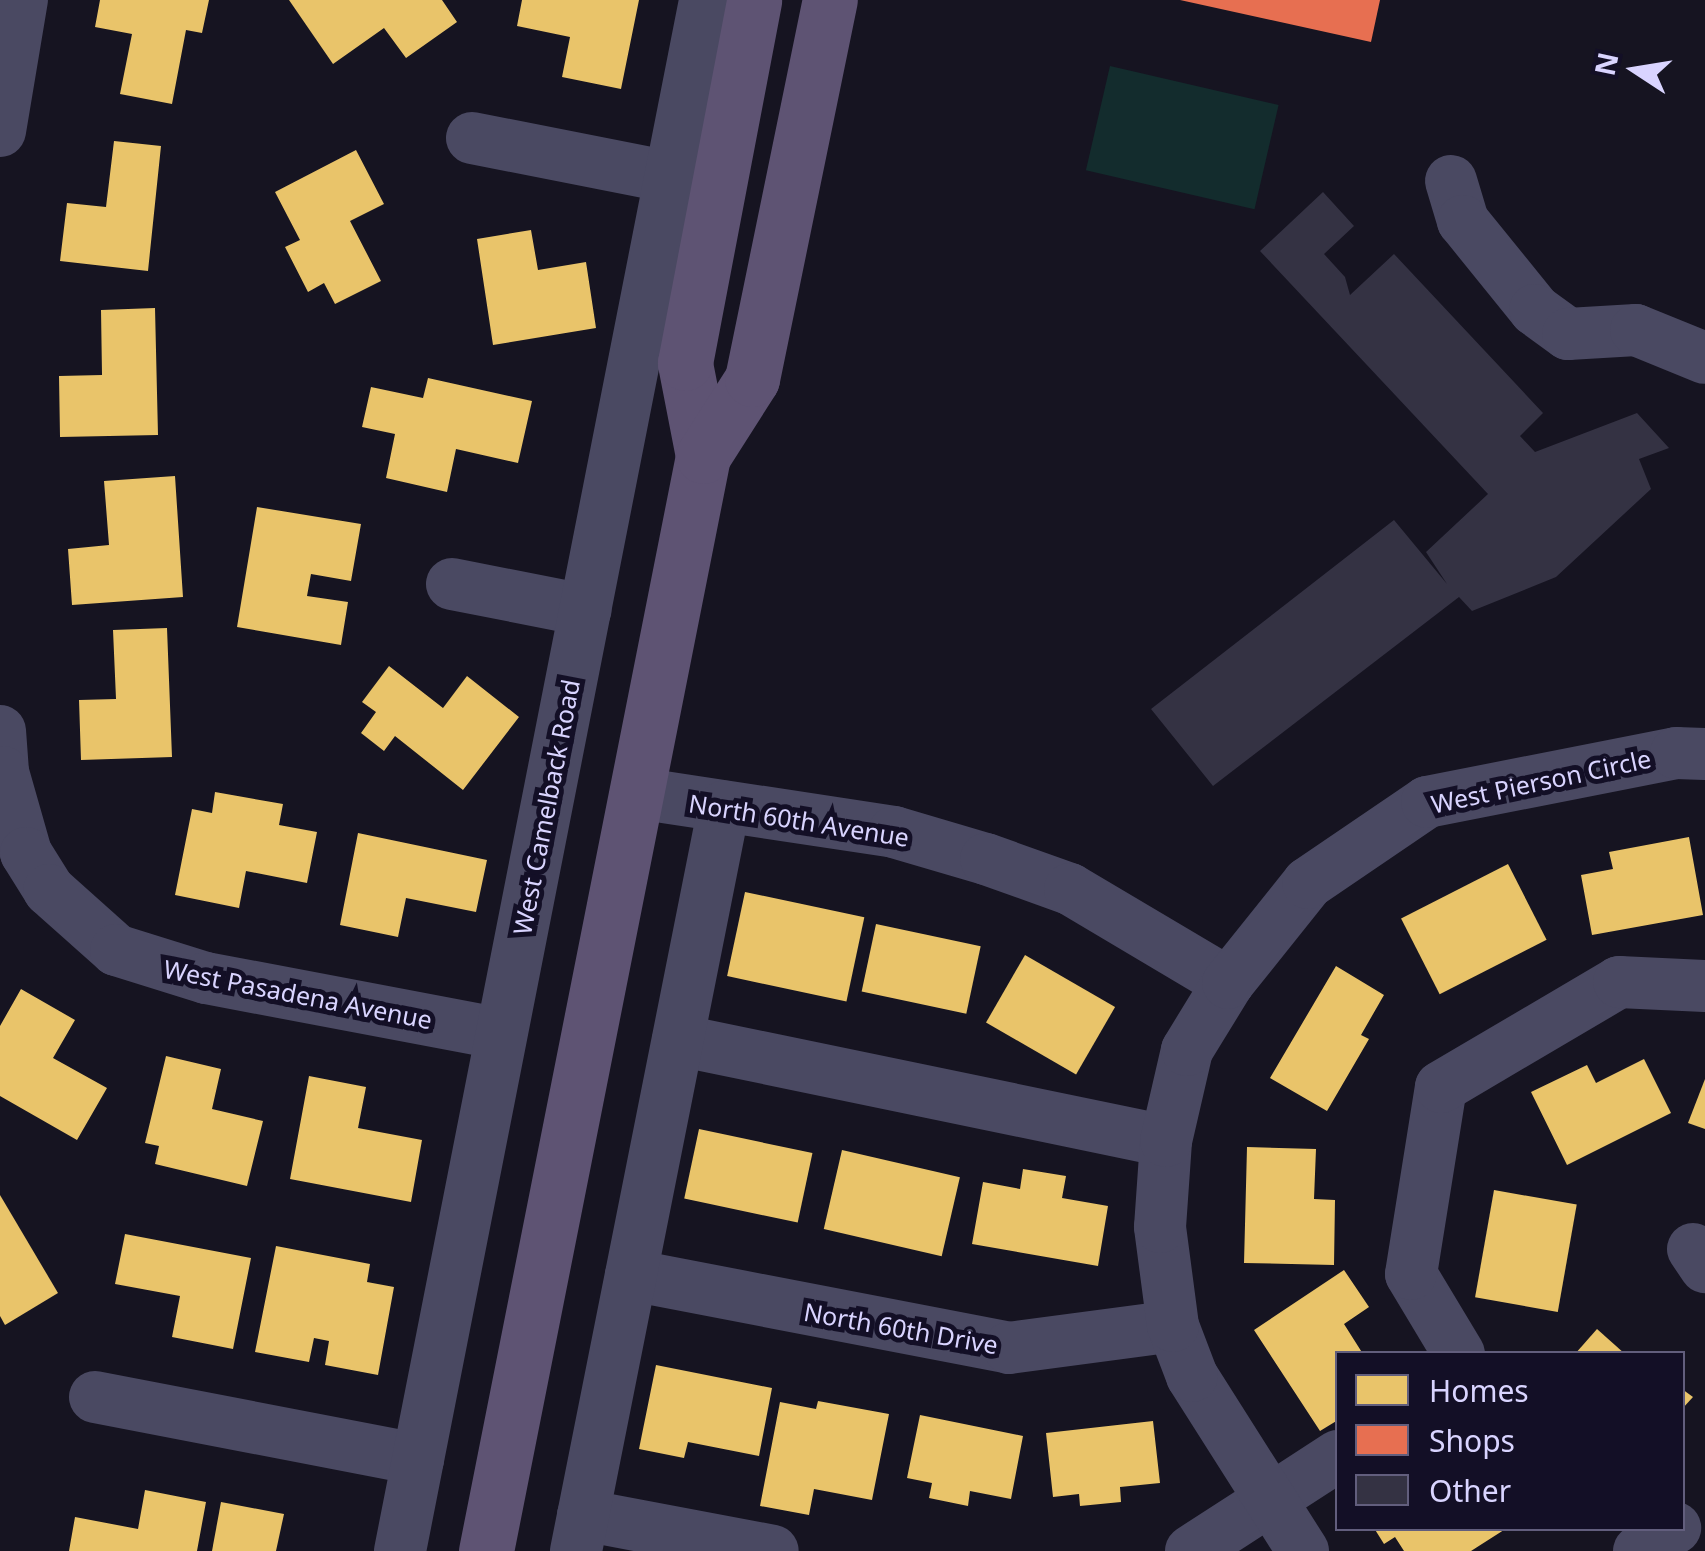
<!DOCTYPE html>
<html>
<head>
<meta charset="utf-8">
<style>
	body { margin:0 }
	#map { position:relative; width:1705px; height:1551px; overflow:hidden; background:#161421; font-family:"Noto Sans",sans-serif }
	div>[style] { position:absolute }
	.green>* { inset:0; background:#132c2d; transform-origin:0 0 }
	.homes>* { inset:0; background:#e9c46a; transform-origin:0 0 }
	.shops>* { inset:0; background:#e76f51 }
	.building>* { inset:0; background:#343243 }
	.minor>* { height:52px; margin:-26px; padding:0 26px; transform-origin:26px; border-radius:26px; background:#4a4962 }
	.major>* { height:55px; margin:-27.5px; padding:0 27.5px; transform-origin:27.5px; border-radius:27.5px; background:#5e5373 }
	span { translate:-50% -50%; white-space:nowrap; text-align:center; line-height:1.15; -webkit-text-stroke:10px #130f26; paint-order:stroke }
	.street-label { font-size:25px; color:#d9d4ff }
	.legend { position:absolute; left:1335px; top:1351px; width:350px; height:180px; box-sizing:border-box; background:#130f26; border:2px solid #625e7d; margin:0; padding:12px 18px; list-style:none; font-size:30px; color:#d9d4ff }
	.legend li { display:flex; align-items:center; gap:20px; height:50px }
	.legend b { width:50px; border:2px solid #625e7d }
	.north { position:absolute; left:1585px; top:20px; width:100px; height:100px; -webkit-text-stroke:8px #130f26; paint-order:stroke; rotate:282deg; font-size:28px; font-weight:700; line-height:40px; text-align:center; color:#d9d4ff }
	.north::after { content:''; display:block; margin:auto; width:35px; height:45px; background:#d9d4ff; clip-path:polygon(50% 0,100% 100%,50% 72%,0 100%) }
</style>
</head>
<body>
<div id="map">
	<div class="green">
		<i style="left:1110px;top:66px;width:173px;height:107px;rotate:13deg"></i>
	</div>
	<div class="homes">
		<i style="clip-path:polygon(100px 0,209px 0,202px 33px,186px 30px,172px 104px,120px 94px,132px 34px,95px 27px)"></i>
		<i style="clip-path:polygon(289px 0,442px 0,457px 22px,406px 58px,384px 28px,333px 64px)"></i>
		<i style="clip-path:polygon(522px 0,639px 0,621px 89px,562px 77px,570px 37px,517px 26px)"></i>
		<i style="clip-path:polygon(114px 141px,161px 146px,148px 271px,60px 261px,67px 203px,106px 207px)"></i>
		<i style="clip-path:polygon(356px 150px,384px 204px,350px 221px,381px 281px,335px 304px,324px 283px,308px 292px,285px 247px,300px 240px,275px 192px)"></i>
		<i style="clip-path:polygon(531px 230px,538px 270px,586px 262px,596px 328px,493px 345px,477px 239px)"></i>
		<i style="clip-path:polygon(155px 308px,158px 435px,60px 437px,59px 376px,102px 375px,101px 310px)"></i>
		<i style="clip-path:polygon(428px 378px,532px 401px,518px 463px,456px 449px,447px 492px,386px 478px,395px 434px,362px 427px,371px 387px,423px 398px)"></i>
		<i style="clip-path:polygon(175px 476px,183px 597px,72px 605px,68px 549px,109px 545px,104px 481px)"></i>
		<i style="clip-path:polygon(257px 507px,361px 524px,351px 581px,311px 574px,307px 596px,348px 602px,341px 645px,237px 627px)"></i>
		<i style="clip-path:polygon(167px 628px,172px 757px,81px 760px,79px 700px,116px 699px,113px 630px)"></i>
		<i style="clip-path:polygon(389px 666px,443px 708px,467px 676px,519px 717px,463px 790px,395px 736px,384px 751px,361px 733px,376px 712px,362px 702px)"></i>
		<i style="clip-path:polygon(215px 792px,283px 804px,279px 825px,317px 832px,307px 883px,246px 871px,239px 908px,175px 895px,192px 809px,212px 813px)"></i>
		<i style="clip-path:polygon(358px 833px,487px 860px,476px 912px,406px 898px,398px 937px,340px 925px)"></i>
		<i style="clip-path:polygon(1689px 837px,1703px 915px,1592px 935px,1581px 875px,1613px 869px,1609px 852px)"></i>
		<i style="left:1508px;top:864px;width:85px;height:120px;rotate:63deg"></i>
		<i style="left:745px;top:892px;width:122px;height:86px;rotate:12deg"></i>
		<i style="left:876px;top:924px;width:107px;height:69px;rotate:12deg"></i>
		<i style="left:1025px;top:955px;width:104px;height:78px;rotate:30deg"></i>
		<i style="clip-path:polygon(1336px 966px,1384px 995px,1361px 1035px,1369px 1039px,1327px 1111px,1270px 1078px)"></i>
		<i style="clip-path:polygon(21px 989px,75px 1020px,53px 1058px,107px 1088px,77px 1140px,0 1096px,0 1026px)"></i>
		<i style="clip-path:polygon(166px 1056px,221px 1069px,212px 1109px,263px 1121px,247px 1186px,155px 1164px,159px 1146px,145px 1143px)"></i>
		<i style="clip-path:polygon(1644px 1059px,1671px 1113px,1567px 1165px,1531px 1092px,1587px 1065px,1596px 1083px)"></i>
		<i style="clip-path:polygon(309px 1076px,366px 1087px,358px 1128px,422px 1140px,411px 1202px,290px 1179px)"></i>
		<i style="clip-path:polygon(1705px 1079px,1705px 1129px,1688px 1123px)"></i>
		<i style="left:699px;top:1129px;width:116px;height:71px;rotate:12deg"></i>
		<i style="clip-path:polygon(1247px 1147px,1316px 1149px,1314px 1199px,1335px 1200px,1334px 1265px,1244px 1263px)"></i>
		<i style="left:842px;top:1150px;width:121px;height:81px;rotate:13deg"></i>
		<i style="clip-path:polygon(1023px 1169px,1066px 1176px,1062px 1198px,1108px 1206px,1098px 1266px,972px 1244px,983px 1182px,1020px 1189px)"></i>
		<i style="left:1494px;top:1190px;width:84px;height:109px;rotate:10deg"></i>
		<i style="clip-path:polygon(0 1195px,58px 1293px,5px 1325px,0 1316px)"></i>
		<i style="clip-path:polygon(125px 1234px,251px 1258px,233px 1349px,172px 1337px,180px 1296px,115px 1284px)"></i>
		<i style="clip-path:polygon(276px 1246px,370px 1264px,367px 1282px,394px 1287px,378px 1375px,325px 1365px,329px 1341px,314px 1338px,309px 1362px,255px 1352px)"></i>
		<i style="clip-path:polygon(1344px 1270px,1369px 1307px,1344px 1324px,1363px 1354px,1338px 1354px,1338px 1420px,1320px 1431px,1254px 1330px)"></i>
		<i style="clip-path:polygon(1597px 1329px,1625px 1354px,1575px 1354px)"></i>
		<i style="clip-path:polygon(656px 1365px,772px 1388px,759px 1456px,688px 1442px,684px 1458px,639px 1449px)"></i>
		<i style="clip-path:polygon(1682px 1389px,1693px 1397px,1682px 1409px)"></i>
		<i style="clip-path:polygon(818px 1401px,889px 1414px,872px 1500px,814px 1489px,809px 1515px,760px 1506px,780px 1402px,816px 1409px)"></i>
		<i style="clip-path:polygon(920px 1415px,1023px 1436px,1011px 1499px,970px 1491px,968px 1506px,929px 1498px,932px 1483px,907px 1478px)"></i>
		<i style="clip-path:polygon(1153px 1421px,1160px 1483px,1120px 1487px,1121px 1502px,1080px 1506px,1079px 1494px,1053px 1497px,1046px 1433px)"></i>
		<i style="clip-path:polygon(145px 1490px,206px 1502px,197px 1551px,69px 1551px,75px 1517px,138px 1529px)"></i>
		<i style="clip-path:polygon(221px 1502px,284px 1514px,276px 1551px,212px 1551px)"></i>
		<i style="clip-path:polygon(1374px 1528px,1507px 1528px,1471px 1551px,1404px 1551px,1395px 1537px,1384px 1544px)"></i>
	</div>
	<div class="shops">
		<i style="clip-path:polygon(1180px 0,1380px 0,1371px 42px)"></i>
	</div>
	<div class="building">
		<i style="clip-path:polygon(1323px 192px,1354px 226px,1324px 254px,1345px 277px,1350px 295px,1394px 254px,1543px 413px,1520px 436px,1535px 452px,1637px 413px,1669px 448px,1639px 459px,1651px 489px,1556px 577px,1472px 611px,1459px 597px,1213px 786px,1151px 709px,1394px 520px,1447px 584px,1426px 552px,1488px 494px,1260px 251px)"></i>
	</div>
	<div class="minor">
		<i style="left:0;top:131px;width:133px;rotate:-80.5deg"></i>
		<i style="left:472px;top:138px;width:202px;rotate:11.1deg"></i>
		<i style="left:1451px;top:181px;width:42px;rotate:73.3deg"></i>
		<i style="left:1463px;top:221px;width:114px;rotate:51deg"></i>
		<i style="left:1535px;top:310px;width:41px;rotate:36deg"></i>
		<i style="left:1568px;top:334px;width:68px;rotate:-3.4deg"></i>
		<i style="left:1636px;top:330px;width:74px;rotate:22.1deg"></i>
		<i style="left:452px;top:584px;width:136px;rotate:11.1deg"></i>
		<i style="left:0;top:731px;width:41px;rotate:85.8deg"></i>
		<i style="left:3px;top:772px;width:84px;rotate:74.1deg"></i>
		<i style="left:26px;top:853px;width:44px;rotate:58.1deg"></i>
		<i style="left:49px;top:890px;width:90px;rotate:41.8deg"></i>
		<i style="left:116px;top:950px;width:94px;rotate:17.3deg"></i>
		<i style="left:206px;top:978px;width:300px;rotate:10.7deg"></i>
		<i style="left:637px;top:793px;width:260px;rotate:8.6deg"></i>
		<i style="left:894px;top:832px;width:96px;rotate:16.4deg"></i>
		<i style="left:986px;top:859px;width:89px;rotate:19.7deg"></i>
		<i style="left:1070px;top:889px;width:184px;rotate:30.7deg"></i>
		<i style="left:678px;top:1040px;width:498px;rotate:11.7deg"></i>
		<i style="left:1693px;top:1249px;width:22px;rotate:56deg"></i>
		<i style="left:631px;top:1275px;width:385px;rotate:10.9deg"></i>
		<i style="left:1009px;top:1348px;width:165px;rotate:-7.6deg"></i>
		<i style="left:1459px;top:1354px;width:93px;rotate:-121deg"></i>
		<i style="left:1411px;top:1274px;width:189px;rotate:-80.9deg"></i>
		<i style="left:1441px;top:1087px;width:207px;rotate:-30.5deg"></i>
		<i style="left:1619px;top:982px;width:86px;rotate:2.7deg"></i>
		<i style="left:95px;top:1397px;width:329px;rotate:10.9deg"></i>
		<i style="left:583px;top:1515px;width:193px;rotate:10.7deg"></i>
		<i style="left:400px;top:1551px;width:1581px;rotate:-78.87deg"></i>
		<i style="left:576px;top:1551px;width:759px;rotate:-78.75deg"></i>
		<i style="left:1191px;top:1551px;width:175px;rotate:-32.9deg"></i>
		<i style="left:1303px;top:1551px;width:207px;rotate:-122.4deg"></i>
		<i style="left:1192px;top:1376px;width:53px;rotate:-110.8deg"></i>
		<i style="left:1173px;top:1326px;width:100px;rotate:-97.5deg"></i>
		<i style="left:1160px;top:1227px;width:86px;rotate:-86deg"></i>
		<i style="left:1166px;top:1141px;width:93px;rotate:-77deg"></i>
		<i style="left:1187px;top:1050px;width:79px;rotate:-58.5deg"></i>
		<i style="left:1228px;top:983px;width:128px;rotate:-51.3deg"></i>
		<i style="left:1308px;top:883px;width:144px;rotate:-34.2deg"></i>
		<i style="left:1427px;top:802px;width:254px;rotate:-11.1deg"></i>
		<i style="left:1676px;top:753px;width:29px;rotate:2deg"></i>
		<i style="left:1639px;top:1551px;width:43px;rotate:-32.6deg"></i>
	</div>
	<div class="major">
		<i style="left:703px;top:456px;width:95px;rotate:-101deg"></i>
		<i style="left:685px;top:363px;width:369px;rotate:-79.2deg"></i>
		<i style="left:486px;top:1551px;width:1116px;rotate:-78.79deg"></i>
		<i style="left:703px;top:456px;width:91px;rotate:-57.5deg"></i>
		<i style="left:752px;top:379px;width:387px;rotate:-78.4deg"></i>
	</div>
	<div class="street-label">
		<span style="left:1541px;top:781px;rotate:-12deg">West Pierson Circle</span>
		<span style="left:546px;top:807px;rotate:-79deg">West Camelback Road</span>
		<span style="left:799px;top:820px;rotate:9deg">North 60th Avenue</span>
		<span style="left:298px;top:994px;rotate:11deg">West Pasadena Avenue</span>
		<span style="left:901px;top:1328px;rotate:10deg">North 60th Drive</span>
	</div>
	<ul class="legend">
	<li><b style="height:28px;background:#e9c46a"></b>Homes</li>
	<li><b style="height:28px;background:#e76f51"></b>Shops</li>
	<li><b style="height:28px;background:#343243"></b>Other</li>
	</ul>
	<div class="north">N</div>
</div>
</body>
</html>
